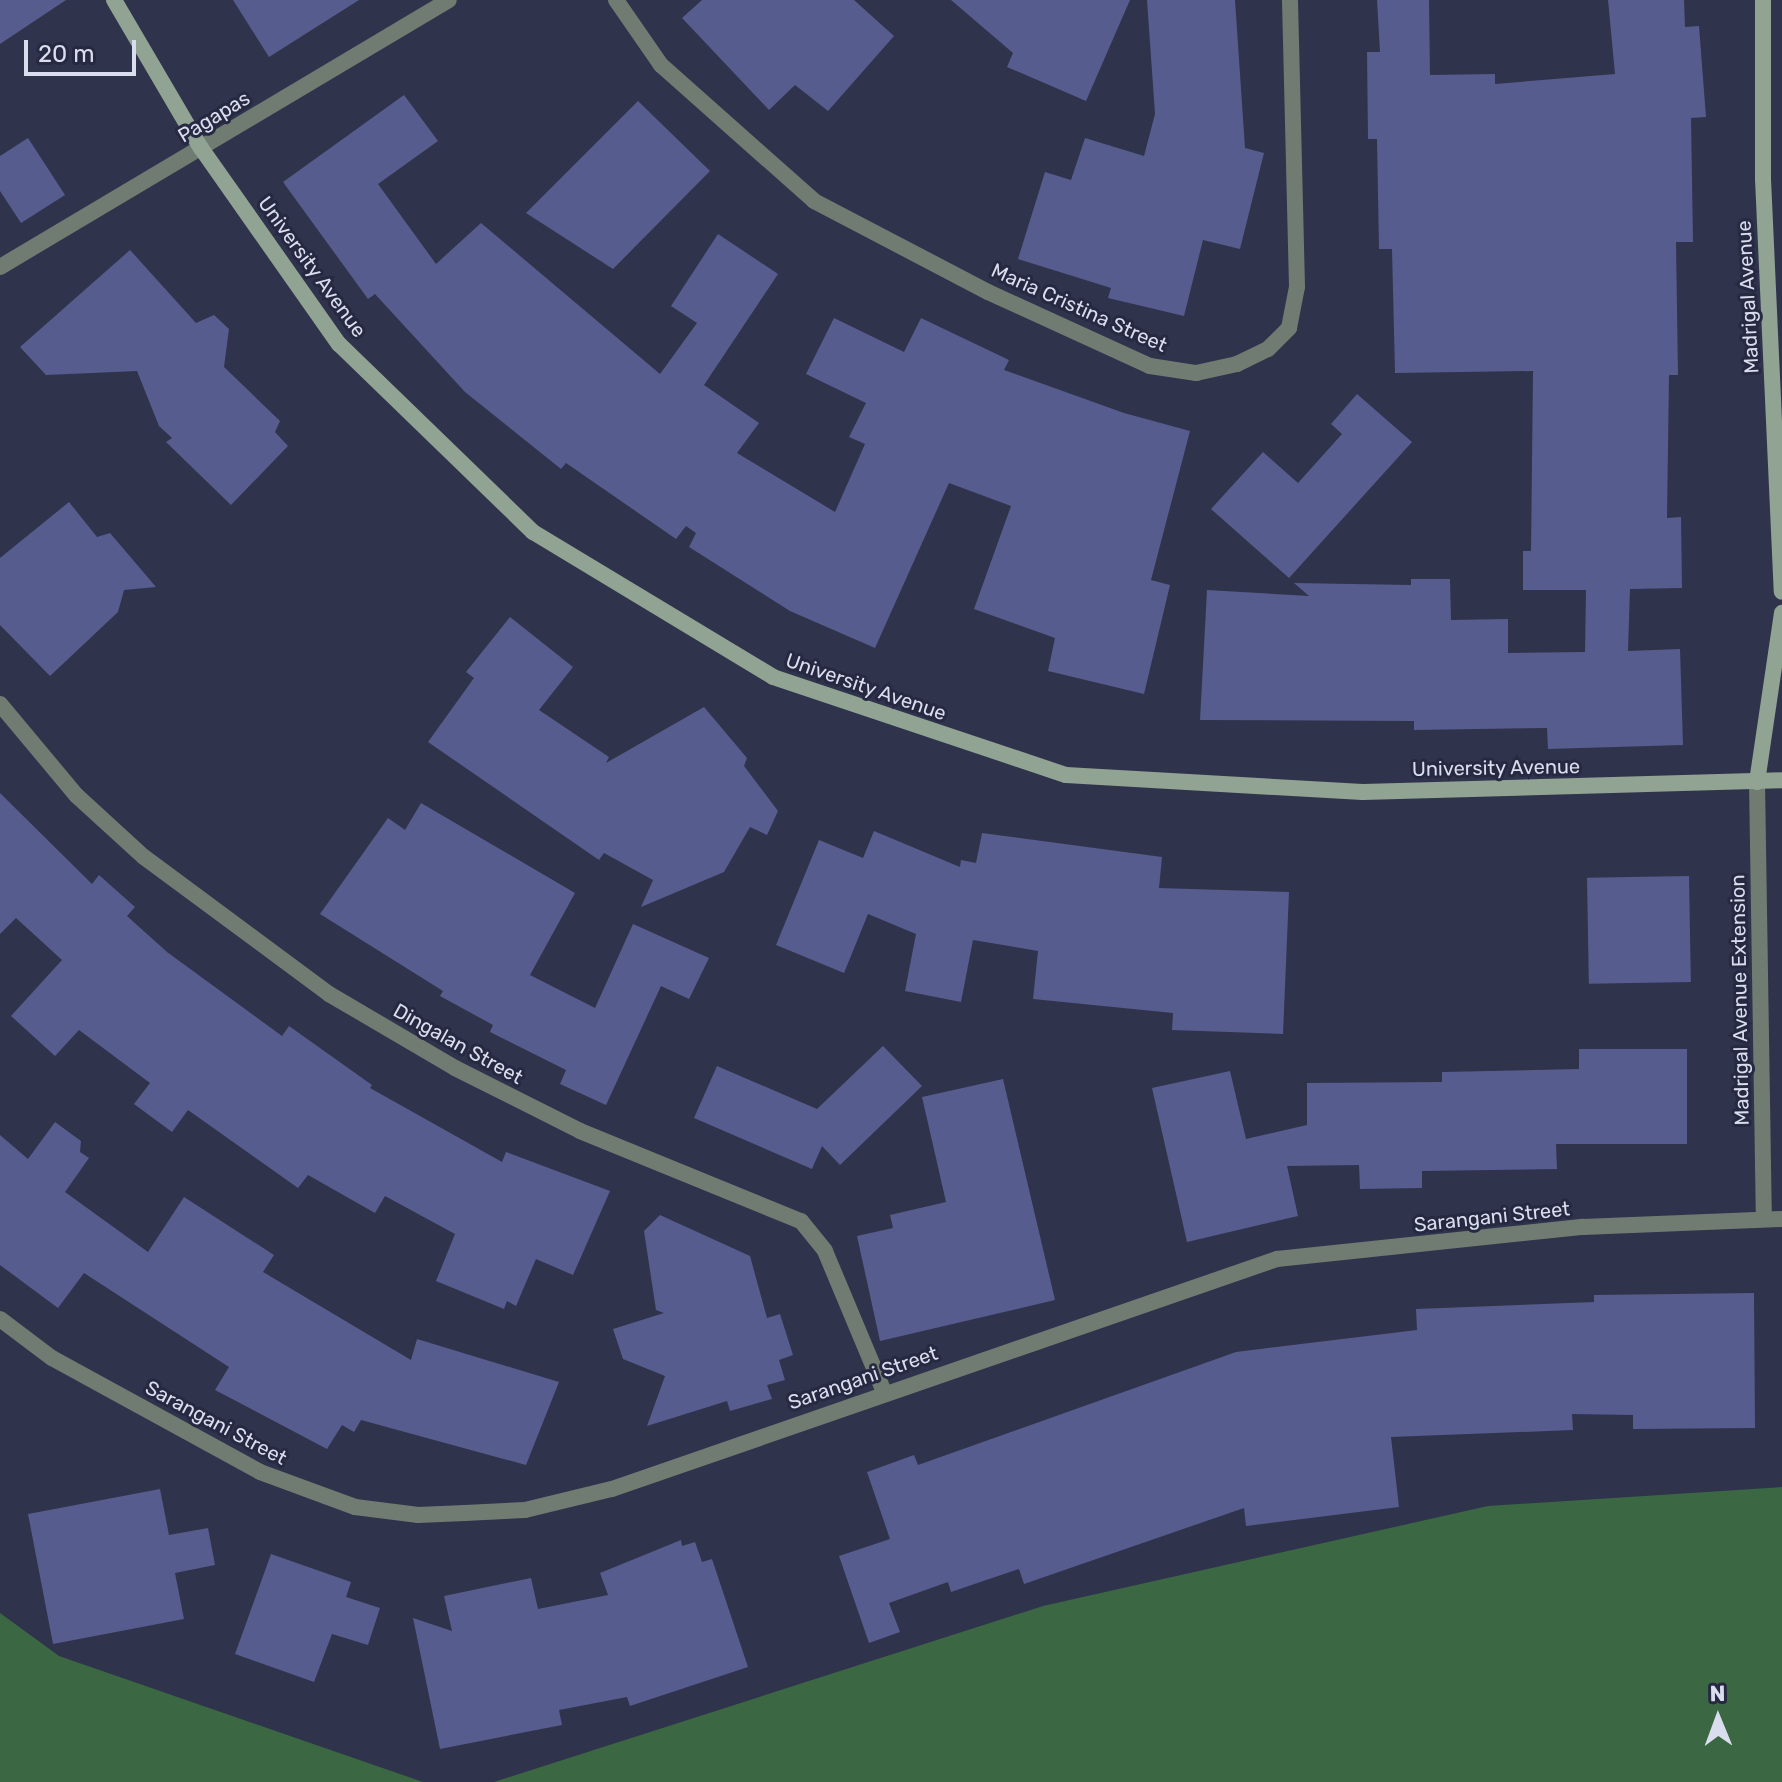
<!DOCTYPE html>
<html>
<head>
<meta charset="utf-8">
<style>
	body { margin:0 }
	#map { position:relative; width:1782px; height:1782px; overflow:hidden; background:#30334c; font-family:Rubik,sans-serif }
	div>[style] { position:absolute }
	.green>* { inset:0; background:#3b6843 }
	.building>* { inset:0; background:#565c8d; transform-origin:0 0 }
	.street>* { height:16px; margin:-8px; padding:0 8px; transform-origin:8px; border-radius:8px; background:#707c72 }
	.secondary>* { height:16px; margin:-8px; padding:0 8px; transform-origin:8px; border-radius:8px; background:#91a393 }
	span { translate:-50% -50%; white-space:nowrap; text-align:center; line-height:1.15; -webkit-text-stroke:6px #262941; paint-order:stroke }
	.street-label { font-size:20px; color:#dadded }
	.north { position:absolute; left:1678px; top:1678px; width:80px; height:80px; -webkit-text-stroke:6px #262941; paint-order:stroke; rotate:359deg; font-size:22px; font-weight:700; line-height:32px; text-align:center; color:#dadded }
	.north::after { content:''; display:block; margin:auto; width:28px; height:36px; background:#dadded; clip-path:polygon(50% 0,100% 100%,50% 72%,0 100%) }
	.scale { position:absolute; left:24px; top:40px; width:112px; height:36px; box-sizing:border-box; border:4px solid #dadded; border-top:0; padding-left:10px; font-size:24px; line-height:28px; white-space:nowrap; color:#dadded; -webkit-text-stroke:6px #262941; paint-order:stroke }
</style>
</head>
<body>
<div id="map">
	<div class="green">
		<i style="clip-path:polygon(1782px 1487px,1782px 1782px,494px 1782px,1043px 1606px,1488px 1506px)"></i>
		<i style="clip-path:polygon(0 1613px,59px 1656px,423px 1782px,0 1782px)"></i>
	</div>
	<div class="building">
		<i style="clip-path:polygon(0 0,66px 0,0 44px)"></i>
		<i style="clip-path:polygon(233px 0,359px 0,269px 57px)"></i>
		<i style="clip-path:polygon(702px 0,854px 0,894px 36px,828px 111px,795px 85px,769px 110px,682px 18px)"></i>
		<i style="clip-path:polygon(951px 0,1130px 0,1086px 101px,1007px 67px,1013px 53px)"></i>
		<i style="clip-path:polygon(1147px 0,1235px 0,1245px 148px,1264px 153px,1240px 249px,1203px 240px,1184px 316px,1108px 298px,1111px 288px,1018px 259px,1045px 172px,1071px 180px,1085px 138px,1144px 156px,1155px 114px)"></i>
		<i style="clip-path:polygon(1377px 0,1429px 0,1430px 75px,1495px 74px,1495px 84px,1615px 74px,1608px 0,1684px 0,1685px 27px,1699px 26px,1706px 117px,1691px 118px,1693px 242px,1676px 242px,1678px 375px,1669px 375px,1667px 518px,1681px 517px,1682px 588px,1630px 589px,1628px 651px,1680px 649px,1683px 745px,1548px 749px,1547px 728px,1414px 730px,1414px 721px,1200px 720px,1207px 590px,1309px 596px,1294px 583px,1411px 585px,1411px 579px,1450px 579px,1451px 620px,1508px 619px,1508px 653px,1585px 652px,1586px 590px,1523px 590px,1523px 551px,1531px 551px,1533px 371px,1395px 373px,1392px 249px,1379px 249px,1377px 139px,1368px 139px,1367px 52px,1380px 52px)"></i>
		<i style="clip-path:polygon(404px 95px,438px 141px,378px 184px,436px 264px,481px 223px,660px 374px,697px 323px,671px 306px,718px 234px,778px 274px,704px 385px,759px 423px,737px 453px,835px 512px,865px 444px,849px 437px,866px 403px,806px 374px,834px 318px,904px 352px,921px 318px,1009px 360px,1004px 370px,1124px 413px,1190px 431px,1151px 580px,1170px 585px,1144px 694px,1048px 671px,1055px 638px,974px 609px,1011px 506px,949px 483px,875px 648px,790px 611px,689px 547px,696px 533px,686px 526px,676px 539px,566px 463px,561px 469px,465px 392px,375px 294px,368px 299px,283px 182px)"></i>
		<i style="clip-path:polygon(638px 101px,710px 171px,613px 269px,526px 213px)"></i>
		<i style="clip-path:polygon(28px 138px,65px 195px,21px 223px,0 191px,0 156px)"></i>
		<i style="clip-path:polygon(130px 250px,196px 323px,214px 315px,229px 329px,224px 367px,280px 421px,275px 432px,288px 446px,231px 505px,166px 442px,172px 438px,159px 426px,137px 371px,46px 375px,20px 347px)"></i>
		<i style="clip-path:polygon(1357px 394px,1412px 442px,1289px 578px,1211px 509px,1263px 452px,1298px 483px,1342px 434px,1331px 424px)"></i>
		<i style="clip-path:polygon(69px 502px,97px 537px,110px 533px,156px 587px,124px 590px,118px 612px,50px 676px,0 625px,0 558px)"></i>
		<i style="clip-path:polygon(510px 617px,573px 667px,539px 710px,609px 757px,606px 763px,704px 707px,747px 758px,744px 766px,778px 811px,767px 835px,750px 827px,724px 872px,641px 907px,653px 880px,604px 853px,599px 860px,428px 742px,474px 678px,466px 672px)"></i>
		<i style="clip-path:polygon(0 793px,92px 884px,99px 875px,135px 907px,127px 916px,167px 952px,282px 1036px,289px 1026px,372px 1085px,370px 1088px,502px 1162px,506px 1152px,610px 1191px,573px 1275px,536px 1259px,516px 1306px,507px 1301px,504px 1309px,436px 1281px,455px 1234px,385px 1196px,375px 1213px,308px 1175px,298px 1188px,188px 1110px,172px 1132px,134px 1104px,150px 1083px,79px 1030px,55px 1056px,11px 1016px,62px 960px,16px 918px,0 934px)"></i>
		<i style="clip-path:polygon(421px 803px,575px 893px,530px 975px,595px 1008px,633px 924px,709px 958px,689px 999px,661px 986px,606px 1105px,560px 1084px,566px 1070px,490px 1032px,493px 1025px,440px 996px,443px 991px,320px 914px,388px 818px,405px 830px)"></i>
		<i style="clip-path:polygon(874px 831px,960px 867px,961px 860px,976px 863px,982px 833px,1162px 857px,1159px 888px,1289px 892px,1283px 1034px,1172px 1030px,1173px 1013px,1033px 999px,1038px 951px,973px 940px,961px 1002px,905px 991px,916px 934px,868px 914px,844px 973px,776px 945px,819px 840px,863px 858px)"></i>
		<i style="left:1689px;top:876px;width:106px;height:102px;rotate:89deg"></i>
		<i style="clip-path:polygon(883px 1046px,922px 1086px,840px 1165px,822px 1146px,812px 1169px,694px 1118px,717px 1066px,817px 1109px)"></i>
		<i style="clip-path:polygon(1579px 1049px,1687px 1049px,1687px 1144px,1556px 1144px,1557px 1169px,1422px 1171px,1422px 1188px,1360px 1189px,1359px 1165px,1287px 1166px,1298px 1216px,1187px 1242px,1152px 1088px,1230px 1071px,1246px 1139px,1307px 1125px,1307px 1083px,1442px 1082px,1442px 1072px,1579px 1069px)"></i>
		<i style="clip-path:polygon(1003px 1079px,1055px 1300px,880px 1341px,857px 1236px,893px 1228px,890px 1215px,946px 1202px,922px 1097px)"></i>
		<i style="clip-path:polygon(55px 1122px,81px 1141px,80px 1152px,89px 1158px,65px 1192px,148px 1252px,184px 1197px,274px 1255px,263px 1272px,411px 1360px,417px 1339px,559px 1382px,526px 1465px,361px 1420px,354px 1432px,342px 1425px,327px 1449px,215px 1390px,229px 1367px,84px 1273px,58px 1308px,0 1265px,0 1135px,28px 1159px)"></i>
		<i style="clip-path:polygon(660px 1215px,750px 1256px,767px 1318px,780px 1314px,793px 1355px,779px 1360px,785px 1380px,767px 1385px,772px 1399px,730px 1411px,727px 1401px,647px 1426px,665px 1376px,623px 1359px,613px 1329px,664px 1313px,656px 1310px,644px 1231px)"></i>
		<i style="clip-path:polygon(1754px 1293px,1755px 1428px,1633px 1429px,1633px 1415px,1572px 1414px,1573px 1430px,1391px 1437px,1399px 1507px,1246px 1526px,1244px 1508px,1024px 1584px,1019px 1569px,951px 1592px,948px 1582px,889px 1603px,900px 1632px,869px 1643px,839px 1556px,890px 1539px,867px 1472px,914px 1455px,918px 1465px,1236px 1352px,1417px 1330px,1416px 1309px,1594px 1302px,1594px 1295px)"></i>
		<i style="clip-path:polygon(160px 1489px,169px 1535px,208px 1528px,215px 1565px,175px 1573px,184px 1619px,53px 1644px,28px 1514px)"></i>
		<i style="clip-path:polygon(681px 1540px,682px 1546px,695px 1542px,702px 1562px,712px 1559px,748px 1667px,630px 1706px,627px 1697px,559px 1710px,562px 1725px,440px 1749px,413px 1618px,452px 1631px,444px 1596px,531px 1578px,538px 1609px,608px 1595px,600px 1573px)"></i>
		<i style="clip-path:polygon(271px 1554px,351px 1582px,346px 1597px,380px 1608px,368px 1645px,332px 1634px,314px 1682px,235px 1654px)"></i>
	</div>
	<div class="street">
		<i style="left:616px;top:0;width:79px;rotate:55.3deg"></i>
		<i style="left:661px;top:65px;width:205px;rotate:41.6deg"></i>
		<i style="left:814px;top:201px;width:196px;rotate:27.6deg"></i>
		<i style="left:988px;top:292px;width:178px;rotate:24.6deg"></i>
		<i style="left:1150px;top:366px;width:47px;rotate:8.7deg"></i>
		<i style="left:1196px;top:373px;width:42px;rotate:-12.4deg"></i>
		<i style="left:1237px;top:364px;width:34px;rotate:-26deg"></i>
		<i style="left:1268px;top:349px;width:30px;rotate:-45deg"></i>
		<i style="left:1289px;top:328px;width:42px;rotate:-79deg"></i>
		<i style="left:1297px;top:287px;width:287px;rotate:-91.4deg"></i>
		<i style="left:0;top:267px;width:522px;rotate:-30.74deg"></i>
		<i style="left:0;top:704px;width:119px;rotate:50.1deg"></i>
		<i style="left:76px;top:795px;width:92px;rotate:42.4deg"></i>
		<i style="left:144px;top:857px;width:230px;rotate:36.5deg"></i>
		<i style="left:329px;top:994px;width:146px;rotate:30.4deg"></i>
		<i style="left:455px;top:1068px;width:140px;rotate:26.7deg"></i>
		<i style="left:580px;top:1131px;width:239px;rotate:22.2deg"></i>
		<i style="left:801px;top:1221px;width:38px;rotate:51deg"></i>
		<i style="left:825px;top:1251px;width:153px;rotate:67.3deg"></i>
		<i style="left:1757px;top:782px;width:436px;rotate:89.1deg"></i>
		<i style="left:0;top:1319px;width:65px;rotate:36.9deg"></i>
		<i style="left:52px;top:1358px;width:237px;rotate:28.7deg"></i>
		<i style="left:260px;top:1472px;width:101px;rotate:20.2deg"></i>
		<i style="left:355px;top:1507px;width:64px;rotate:7.2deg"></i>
		<i style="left:418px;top:1515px;width:47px;rotate:-2.4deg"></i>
		<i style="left:465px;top:1513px;width:60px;rotate:-2.9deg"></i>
		<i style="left:525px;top:1510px;width:89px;rotate:-13.6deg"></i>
		<i style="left:612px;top:1489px;width:704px;rotate:-19.08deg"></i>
		<i style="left:1277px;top:1259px;width:308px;rotate:-6deg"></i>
		<i style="left:1583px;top:1227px;width:199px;rotate:-2.3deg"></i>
	</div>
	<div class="secondary">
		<i style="left:114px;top:0;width:172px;rotate:59.6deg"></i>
		<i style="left:201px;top:148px;width:240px;rotate:54.9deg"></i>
		<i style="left:339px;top:344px;width:270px;rotate:44.1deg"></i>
		<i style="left:533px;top:532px;width:280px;rotate:31.1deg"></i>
		<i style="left:773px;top:677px;width:309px;rotate:18.5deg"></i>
		<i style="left:1066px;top:775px;width:297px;rotate:3.3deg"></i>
		<i style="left:1363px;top:792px;width:419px;rotate:-1.6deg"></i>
		<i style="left:1763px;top:0;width:179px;rotate:90deg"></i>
		<i style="left:1763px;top:179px;width:413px;rotate:87.4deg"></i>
		<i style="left:1757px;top:782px;width:171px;rotate:-81.6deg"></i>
	</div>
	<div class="street-label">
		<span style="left:214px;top:117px;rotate:-31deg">Pagapas</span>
		<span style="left:312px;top:267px;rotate:54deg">University Avenue</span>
		<span style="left:1748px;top:297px;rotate:-93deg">Madrigal Avenue</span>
		<span style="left:1079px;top:308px;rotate:24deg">Maria Cristina Street</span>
		<span style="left:866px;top:687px;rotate:19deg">University Avenue</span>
		<span style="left:1496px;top:768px;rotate:-1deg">University Avenue</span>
		<span style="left:1740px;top:1000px;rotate:-91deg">Madrigal Avenue Extension</span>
		<span style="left:458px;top:1044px;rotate:29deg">Dingalan Street</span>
		<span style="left:1492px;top:1217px;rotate:-6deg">Sarangani Street</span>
		<span style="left:863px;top:1378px;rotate:-19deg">Sarangani Street</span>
		<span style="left:216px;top:1423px;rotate:28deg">Sarangani Street</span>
	</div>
	<div class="north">N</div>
	<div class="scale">20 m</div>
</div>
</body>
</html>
